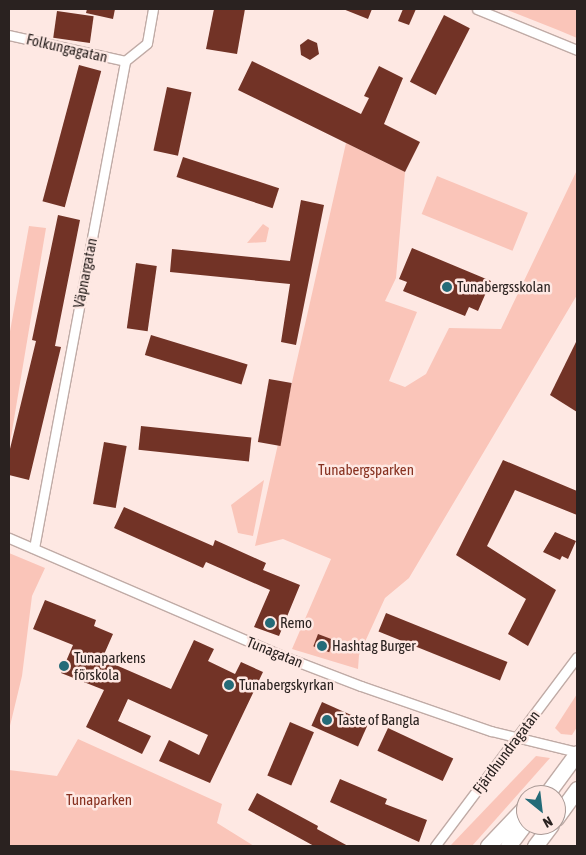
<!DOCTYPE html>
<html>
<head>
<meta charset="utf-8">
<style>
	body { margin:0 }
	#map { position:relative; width:586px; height:855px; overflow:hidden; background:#fee8e3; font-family:"Asap Condensed",sans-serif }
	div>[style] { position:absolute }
	.green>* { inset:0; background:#fac5b9; transform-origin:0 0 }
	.building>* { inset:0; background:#723326; transform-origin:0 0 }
	.roads { filter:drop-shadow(1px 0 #c0aba6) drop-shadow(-1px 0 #c0aba6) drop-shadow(0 1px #c0aba6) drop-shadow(0 -1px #c0aba6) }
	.street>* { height:9px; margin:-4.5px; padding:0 4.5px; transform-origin:4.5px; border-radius:4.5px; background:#fff }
	.primary>* { height:15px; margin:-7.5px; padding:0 7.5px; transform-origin:7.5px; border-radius:7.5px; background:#fff }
	.dots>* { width:14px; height:14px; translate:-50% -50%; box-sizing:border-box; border:2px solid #fee8e3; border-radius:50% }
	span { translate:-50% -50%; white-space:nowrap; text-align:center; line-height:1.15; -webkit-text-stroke:5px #fee8e3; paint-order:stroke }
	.street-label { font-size:15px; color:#2a2220 }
	.poi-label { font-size:15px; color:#2a2220 }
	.left { translate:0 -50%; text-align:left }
	.park-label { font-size:15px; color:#873120 }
	.frame { position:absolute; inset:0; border:10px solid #2a2220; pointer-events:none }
	.north { position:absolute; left:516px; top:785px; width:50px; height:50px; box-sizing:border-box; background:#fee8e3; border:1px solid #a99995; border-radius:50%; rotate:151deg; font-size:14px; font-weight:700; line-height:20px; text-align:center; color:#2a2220 }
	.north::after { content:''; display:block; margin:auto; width:18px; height:22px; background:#246b78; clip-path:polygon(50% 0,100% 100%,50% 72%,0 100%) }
</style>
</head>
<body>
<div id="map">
	<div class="green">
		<i style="clip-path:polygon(505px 9px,577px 9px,577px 38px,558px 30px)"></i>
		<i style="clip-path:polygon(346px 143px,405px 172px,396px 278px,385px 301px,417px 312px,389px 381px,405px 387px,426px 374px,449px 328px,501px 329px,577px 170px,577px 295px,409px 578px,385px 598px,359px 655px,358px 669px,292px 649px,331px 559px,283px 539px,255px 546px)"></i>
		<i style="left:437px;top:176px;width:98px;height:41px;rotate:22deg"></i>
		<i style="clip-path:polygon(263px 224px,269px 228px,266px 242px,247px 243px)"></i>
		<i style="clip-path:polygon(29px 226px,46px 228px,9px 449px,9px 337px)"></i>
		<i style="clip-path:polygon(264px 480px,253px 536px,238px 533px,231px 505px)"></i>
		<i style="clip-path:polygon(9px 553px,45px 568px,32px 596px,22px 676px,9px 730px)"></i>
		<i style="clip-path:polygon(577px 694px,577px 727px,572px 735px,561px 734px,555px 728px)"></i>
		<i style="clip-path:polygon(78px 739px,222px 804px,217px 823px,254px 846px,9px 846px,9px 770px,57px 776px)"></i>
		<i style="clip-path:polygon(536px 756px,550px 758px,472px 846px,450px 846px)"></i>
	</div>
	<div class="building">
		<i style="clip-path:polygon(87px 9px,115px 9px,113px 19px,86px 13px)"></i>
		<i style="clip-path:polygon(214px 9px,245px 9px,237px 54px,206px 49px)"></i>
		<i style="clip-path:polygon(343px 9px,372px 9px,368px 19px)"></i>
		<i style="clip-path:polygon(403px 9px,416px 9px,409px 25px,398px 21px)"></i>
		<i style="left:57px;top:11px;width:37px;height:27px;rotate:8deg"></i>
		<i style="left:444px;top:15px;width:29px;height:75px;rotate:27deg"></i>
		<i style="clip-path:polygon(308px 39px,317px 43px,319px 54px,310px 60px,301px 55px,300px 45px)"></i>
		<i style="clip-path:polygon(252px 61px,361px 114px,369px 98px,364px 96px,379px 66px,403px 78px,384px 124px,420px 142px,405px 172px,238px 90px)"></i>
		<i style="left:79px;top:65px;width:23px;height:141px;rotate:15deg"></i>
		<i style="left:167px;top:87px;width:25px;height:65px;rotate:12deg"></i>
		<i style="left:183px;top:157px;width:101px;height:21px;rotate:18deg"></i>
		<i style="clip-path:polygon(301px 200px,324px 205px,296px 345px,281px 342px,290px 284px,170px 272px,172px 249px,290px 261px)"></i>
		<i style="clip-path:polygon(58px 215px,80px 220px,55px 346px,61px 347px,29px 480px,9px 475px,9px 453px,36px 341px,32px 340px)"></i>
		<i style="clip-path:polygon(412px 248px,491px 281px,478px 311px,469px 307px,465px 316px,403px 291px,407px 282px,399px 279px)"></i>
		<i style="left:136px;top:263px;width:21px;height:66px;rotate:8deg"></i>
		<i style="left:151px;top:335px;width:101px;height:21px;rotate:17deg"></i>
		<i style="clip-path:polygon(577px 340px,577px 412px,550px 395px)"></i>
		<i style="left:269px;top:379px;width:23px;height:64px;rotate:10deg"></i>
		<i style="left:141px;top:426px;width:111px;height:24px;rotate:6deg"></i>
		<i style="left:104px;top:442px;width:23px;height:63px;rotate:10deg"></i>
		<i style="clip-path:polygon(503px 460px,577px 491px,577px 515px,515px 490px,487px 546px,556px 590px,528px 646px,508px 634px,526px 599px,456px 555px)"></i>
		<i style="clip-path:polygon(124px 507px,213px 546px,215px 540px,266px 563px,263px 570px,300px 585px,279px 636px,254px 627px,270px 590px,206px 562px,203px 568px,114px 528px)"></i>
		<i style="clip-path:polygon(555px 532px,576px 541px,568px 559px,562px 556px,560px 560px,543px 552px)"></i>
		<i style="clip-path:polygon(45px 600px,96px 620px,94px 626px,113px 634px,102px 659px,171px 689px,194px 640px,214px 649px,208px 661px,235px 674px,241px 662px,263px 672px,210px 783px,159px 761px,169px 740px,199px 755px,208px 735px,128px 699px,118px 721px,151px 736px,142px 754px,86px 727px,104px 690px,61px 673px,73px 645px,33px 629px)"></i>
		<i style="left:386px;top:613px;width:131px;height:20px;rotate:22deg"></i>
		<i style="left:318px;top:634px;width:17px;height:13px;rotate:21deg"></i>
		<i style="left:322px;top:702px;width:51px;height:26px;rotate:24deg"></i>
		<i style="left:290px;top:722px;width:26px;height:58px;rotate:23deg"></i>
		<i style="left:388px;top:728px;width:72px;height:25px;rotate:25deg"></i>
		<i style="clip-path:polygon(340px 779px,387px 799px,385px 804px,427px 820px,419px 842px,330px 802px)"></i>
		<i style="clip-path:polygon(257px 793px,318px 826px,317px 829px,348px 846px,314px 846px,248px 810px)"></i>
	</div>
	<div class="roads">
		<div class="street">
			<i style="left:477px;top:9px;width:108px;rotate:22.3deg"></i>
			<i style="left:9px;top:35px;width:119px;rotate:12.6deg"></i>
			<i style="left:9px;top:538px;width:304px;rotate:23.3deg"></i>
			<i style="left:288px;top:658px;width:78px;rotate:21deg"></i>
			<i style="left:361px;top:686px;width:138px;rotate:19.1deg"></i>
			<i style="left:491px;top:731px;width:89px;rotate:13.7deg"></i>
			<i style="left:34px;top:548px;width:495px;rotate:-79.4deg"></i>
			<i style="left:125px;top:61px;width:28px;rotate:-39deg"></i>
			<i style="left:147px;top:43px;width:35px;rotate:-80deg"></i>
			<i style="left:435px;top:846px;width:236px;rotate:-53.1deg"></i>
		</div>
		<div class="primary">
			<i style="left:546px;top:795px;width:52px;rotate:-53.6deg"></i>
			<i style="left:556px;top:818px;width:36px;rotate:-54deg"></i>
			<i style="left:488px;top:846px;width:55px;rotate:-46.5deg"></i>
			<i style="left:508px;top:846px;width:30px;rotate:-53deg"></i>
			<i style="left:535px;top:846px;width:26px;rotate:-53deg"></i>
		</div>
	</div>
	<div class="dots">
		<i style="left:447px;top:287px;background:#246b78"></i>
		<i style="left:270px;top:623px;background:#246b78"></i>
		<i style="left:322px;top:646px;background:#246b78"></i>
		<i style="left:64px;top:666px;background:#246b78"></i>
		<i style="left:229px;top:685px;background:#246b78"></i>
		<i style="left:327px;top:720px;background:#246b78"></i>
	</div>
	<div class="street-label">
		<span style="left:67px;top:48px;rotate:13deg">Folkungagatan</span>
		<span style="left:85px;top:273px;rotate:-79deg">Väpnargatan</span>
		<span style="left:275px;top:652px;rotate:22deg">Tunagatan</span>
		<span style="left:506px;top:752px;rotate:-53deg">Fjärdhundragatan</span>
	</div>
	<div class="poi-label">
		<span class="left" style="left:457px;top:287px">Tunabergsskolan</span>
		<span class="left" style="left:280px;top:623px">Remo</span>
		<span class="left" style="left:332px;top:646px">Hashtag Burger</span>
		<span class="left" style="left:74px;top:666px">Tunaparkens<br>förskola</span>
		<span class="left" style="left:239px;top:685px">Tunabergskyrkan</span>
		<span class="left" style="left:337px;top:720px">Taste of Bangla</span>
	</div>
	<div class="park-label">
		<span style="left:366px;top:470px">Tunabergsparken</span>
		<span style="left:99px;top:800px">Tunaparken</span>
	</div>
	<div class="frame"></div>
	<div class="north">N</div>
</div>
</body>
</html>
